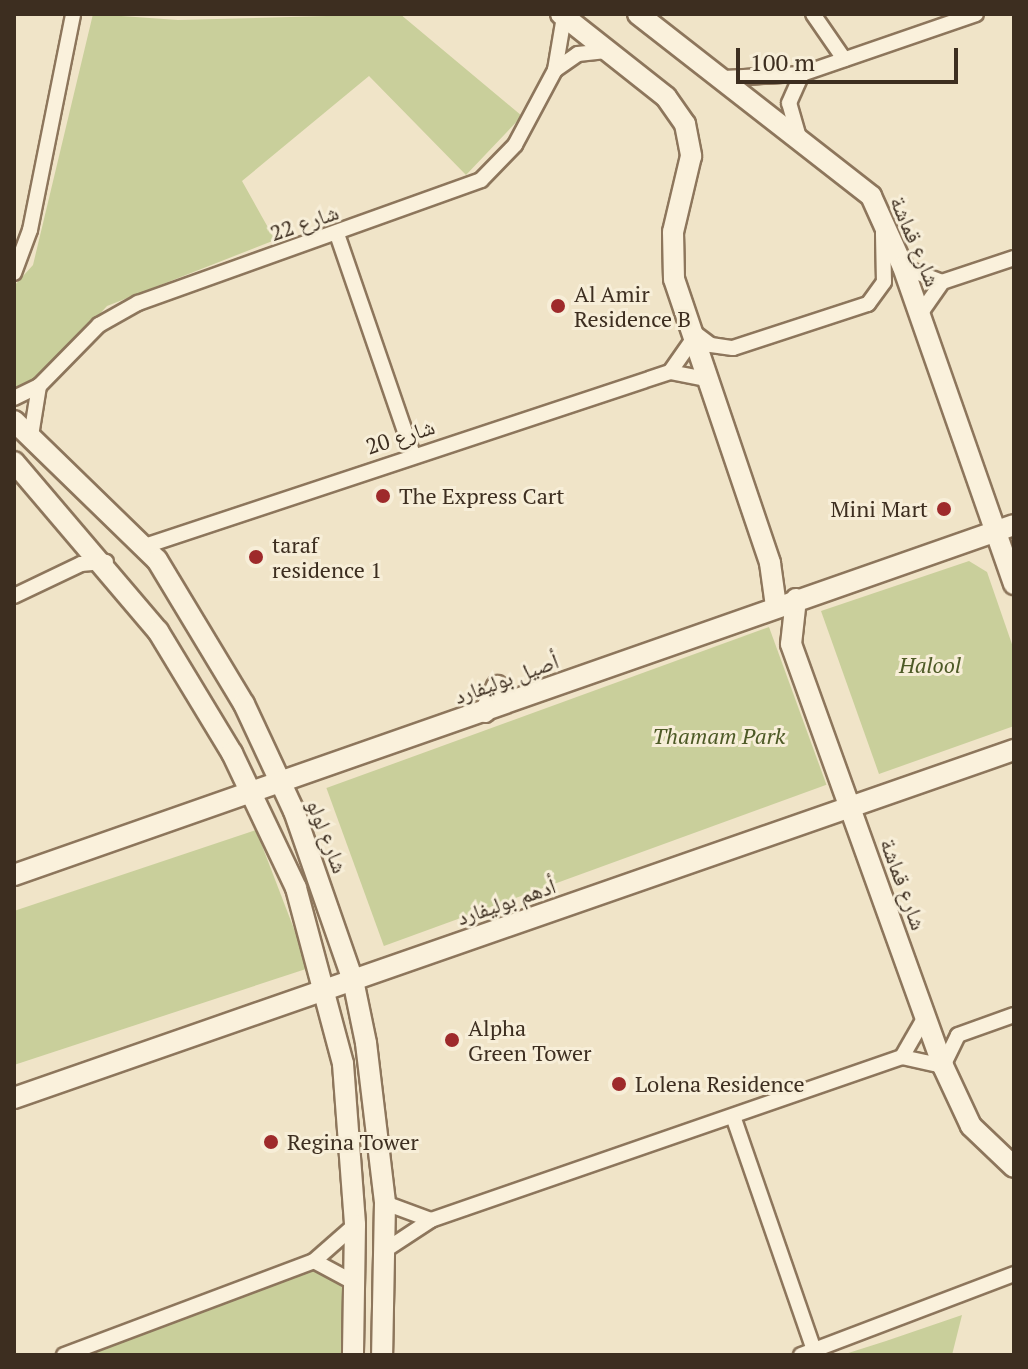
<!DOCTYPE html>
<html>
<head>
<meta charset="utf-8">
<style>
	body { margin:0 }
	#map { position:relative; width:1028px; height:1369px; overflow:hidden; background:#f0e4c8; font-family:"PT Serif","Noto Naskh Arabic",serif }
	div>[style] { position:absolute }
	.green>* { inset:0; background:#c9cf9b; transform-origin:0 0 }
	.roads { filter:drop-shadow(2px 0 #8d765c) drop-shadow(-2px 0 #8d765c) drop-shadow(0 2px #8d765c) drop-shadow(0 -2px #8d765c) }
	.street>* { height:14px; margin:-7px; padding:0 7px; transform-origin:7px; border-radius:7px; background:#faf1dc }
	.secondary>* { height:20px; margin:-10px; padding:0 10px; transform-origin:10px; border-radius:10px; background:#faf1dc }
	.dots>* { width:22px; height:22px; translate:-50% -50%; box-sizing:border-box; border:4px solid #f7eed8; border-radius:50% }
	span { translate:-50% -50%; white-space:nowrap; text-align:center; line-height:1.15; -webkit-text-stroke:6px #f7eed8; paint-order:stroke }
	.street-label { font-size:22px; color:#3d2e20 }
	.poi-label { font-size:22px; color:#3d2e20 }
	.left { translate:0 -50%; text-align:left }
	.right { translate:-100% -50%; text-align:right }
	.park-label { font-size:22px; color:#4d5a26; font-style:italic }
	.frame { position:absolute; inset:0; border:16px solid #3d2e20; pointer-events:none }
	.scale { position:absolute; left:736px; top:48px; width:222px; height:36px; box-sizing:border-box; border:4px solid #3d2e20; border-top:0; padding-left:10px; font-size:24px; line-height:28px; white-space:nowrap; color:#3d2e20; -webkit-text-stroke:6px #f7eed8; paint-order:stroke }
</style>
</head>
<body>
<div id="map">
	<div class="green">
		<i style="clip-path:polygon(93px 14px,178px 20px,400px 14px,522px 116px,466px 175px,369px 76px,242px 181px,275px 240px,107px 306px,26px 394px,14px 389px,14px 286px,33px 265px)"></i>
		<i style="clip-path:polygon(969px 561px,987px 572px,1014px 650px,1014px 726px,879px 774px,821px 611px)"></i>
		<i style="left:769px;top:627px;width:168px;height:471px;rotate:70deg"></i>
		<i style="clip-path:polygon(256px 830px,309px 968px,14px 1065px,14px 911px)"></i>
		<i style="clip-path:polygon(314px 1261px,351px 1296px,342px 1355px,71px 1355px)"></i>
		<i style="clip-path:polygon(962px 1315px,952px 1355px,842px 1355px,886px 1341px)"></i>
	</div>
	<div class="roads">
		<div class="street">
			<i style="left:813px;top:14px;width:55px;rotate:55.4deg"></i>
			<i style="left:555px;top:70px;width:28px;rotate:-35deg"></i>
			<i style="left:578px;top:54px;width:28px;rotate:-6deg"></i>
			<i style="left:724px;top:78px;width:78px;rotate:-2.9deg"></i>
			<i style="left:802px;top:74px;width:184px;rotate:-19deg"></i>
			<i style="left:798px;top:134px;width:32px;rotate:-106deg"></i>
			<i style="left:789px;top:103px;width:32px;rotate:-66deg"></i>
			<i style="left:337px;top:234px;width:234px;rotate:71deg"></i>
			<i style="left:903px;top:267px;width:42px;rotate:21deg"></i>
			<i style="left:942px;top:282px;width:76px;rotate:-18.4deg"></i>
			<i style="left:14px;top:273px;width:46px;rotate:-69.6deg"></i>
			<i style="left:30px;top:230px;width:220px;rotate:-78.7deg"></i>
			<i style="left:920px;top:314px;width:39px;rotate:-55deg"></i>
			<i style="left:691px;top:330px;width:25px;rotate:37deg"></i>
			<i style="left:711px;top:345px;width:22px;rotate:8deg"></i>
			<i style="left:733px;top:348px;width:142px;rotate:-18.1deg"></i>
			<i style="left:868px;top:304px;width:27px;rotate:-54deg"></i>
			<i style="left:884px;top:282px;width:49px;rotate:-91.2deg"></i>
			<i style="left:670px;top:372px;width:39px;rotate:-55deg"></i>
			<i style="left:14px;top:398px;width:28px;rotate:-26deg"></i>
			<i style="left:39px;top:386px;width:86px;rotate:-45.5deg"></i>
			<i style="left:99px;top:325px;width:45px;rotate:-29.4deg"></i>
			<i style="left:138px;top:303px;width:364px;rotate:-19.7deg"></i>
			<i style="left:481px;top:180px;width:49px;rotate:-45.8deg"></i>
			<i style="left:515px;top:145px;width:85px;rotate:-61.9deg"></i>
			<i style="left:555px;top:70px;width:54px;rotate:-80.4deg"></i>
			<i style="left:31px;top:436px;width:51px;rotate:-80.9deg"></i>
			<i style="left:145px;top:546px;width:553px;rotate:-18.34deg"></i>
			<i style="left:670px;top:372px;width:36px;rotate:11deg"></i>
			<i style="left:14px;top:596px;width:74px;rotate:-25.5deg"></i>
			<i style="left:81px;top:564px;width:25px;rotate:-5deg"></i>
			<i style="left:902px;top:1057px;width:46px;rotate:-60.1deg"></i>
			<i style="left:734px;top:1119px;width:244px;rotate:70.9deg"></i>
			<i style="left:385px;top:1203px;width:49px;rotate:20.3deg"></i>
			<i style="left:387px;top:1249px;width:53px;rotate:-33.4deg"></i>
			<i style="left:431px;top:1220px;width:498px;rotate:-19.1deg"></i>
			<i style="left:902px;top:1057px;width:42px;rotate:12.4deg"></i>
			<i style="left:943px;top:1066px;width:34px;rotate:-64deg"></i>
			<i style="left:958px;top:1035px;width:59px;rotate:-19.7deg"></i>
			<i style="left:314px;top:1261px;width:47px;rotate:28.2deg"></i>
			<i style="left:64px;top:1355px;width:267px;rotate:-20.6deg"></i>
			<i style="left:314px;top:1261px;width:55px;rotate:-41.3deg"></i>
			<i style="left:801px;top:1355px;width:228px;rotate:-20.8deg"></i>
		</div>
		<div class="secondary">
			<i style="left:561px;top:14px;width:134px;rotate:38.3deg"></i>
			<i style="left:666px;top:97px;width:33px;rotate:55deg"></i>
			<i style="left:685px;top:124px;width:33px;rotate:79deg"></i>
			<i style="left:691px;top:156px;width:78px;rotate:103.3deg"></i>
			<i style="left:673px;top:232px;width:47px;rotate:88.8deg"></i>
			<i style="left:674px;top:279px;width:300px;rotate:71.3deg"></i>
			<i style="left:770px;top:563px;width:43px;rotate:82.1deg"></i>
			<i style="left:638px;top:14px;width:296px;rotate:38deg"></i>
			<i style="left:871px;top:196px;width:78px;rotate:65.7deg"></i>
			<i style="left:903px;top:267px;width:336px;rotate:70.7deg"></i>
			<i style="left:14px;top:421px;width:199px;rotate:44.2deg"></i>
			<i style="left:157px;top:560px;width:168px;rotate:58.9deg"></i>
			<i style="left:244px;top:704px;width:118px;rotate:65deg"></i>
			<i style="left:294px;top:811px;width:179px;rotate:70.8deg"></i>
			<i style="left:353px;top:980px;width:64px;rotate:78.3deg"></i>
			<i style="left:366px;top:1043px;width:161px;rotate:83.2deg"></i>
			<i style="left:385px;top:1203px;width:152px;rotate:91.1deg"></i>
			<i style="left:14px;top:462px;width:222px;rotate:49.6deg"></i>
			<i style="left:158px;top:631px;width:143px;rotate:58.8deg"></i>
			<i style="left:232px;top:753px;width:149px;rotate:64.6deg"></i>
			<i style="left:296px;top:888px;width:182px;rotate:75deg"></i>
			<i style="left:343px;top:1064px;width:161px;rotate:85.7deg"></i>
			<i style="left:355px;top:1225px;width:130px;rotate:90.9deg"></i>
			<i style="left:796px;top:599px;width:45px;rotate:96.3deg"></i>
			<i style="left:791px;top:644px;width:449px;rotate:70.2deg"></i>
			<i style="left:943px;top:1066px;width:66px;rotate:65deg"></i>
			<i style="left:971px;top:1126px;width:59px;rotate:43.6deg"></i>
			<i style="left:485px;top:712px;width:29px;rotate:-65deg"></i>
			<i style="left:14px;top:875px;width:1059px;rotate:-19.29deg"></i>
			<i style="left:14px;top:1098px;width:1059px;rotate:-19.19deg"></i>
		</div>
	</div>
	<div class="dots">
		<i style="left:558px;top:306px;background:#9e2a2b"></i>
		<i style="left:383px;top:496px;background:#9e2a2b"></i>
		<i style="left:944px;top:509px;background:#9e2a2b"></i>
		<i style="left:256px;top:557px;background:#9e2a2b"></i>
		<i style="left:452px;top:1040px;background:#9e2a2b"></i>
		<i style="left:619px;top:1084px;background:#9e2a2b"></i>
		<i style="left:271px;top:1142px;background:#9e2a2b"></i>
	</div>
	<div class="street-label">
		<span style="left:304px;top:222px;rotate:-19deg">شارع 22</span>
		<span style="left:916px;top:241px;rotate:67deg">شارع قماشة</span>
		<span style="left:400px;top:436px;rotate:-18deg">شارع 20</span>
		<span style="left:506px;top:678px;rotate:-20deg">أصيل بوليفارد</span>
		<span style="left:328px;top:836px;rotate:69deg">شارع لولو</span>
		<span style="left:904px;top:884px;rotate:70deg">شارع قماشة</span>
		<span style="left:506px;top:901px;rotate:-19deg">أدهم بوليفارد</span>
	</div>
	<div class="poi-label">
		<span class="left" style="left:574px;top:306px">Al Amir<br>Residence B</span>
		<span class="left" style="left:399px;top:496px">The Express Cart</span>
		<span class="right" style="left:928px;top:509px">Mini Mart</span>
		<span class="left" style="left:272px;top:557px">taraf<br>residence 1</span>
		<span class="left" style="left:468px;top:1040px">Alpha<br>Green Tower</span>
		<span class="left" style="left:635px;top:1084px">Lolena Residence</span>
		<span class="left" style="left:287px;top:1142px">Regina Tower</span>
	</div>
	<div class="park-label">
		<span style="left:930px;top:665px">Halool</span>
		<span style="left:719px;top:736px">Thamam Park</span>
	</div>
	<div class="frame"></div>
	<div class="scale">100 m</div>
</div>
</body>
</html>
